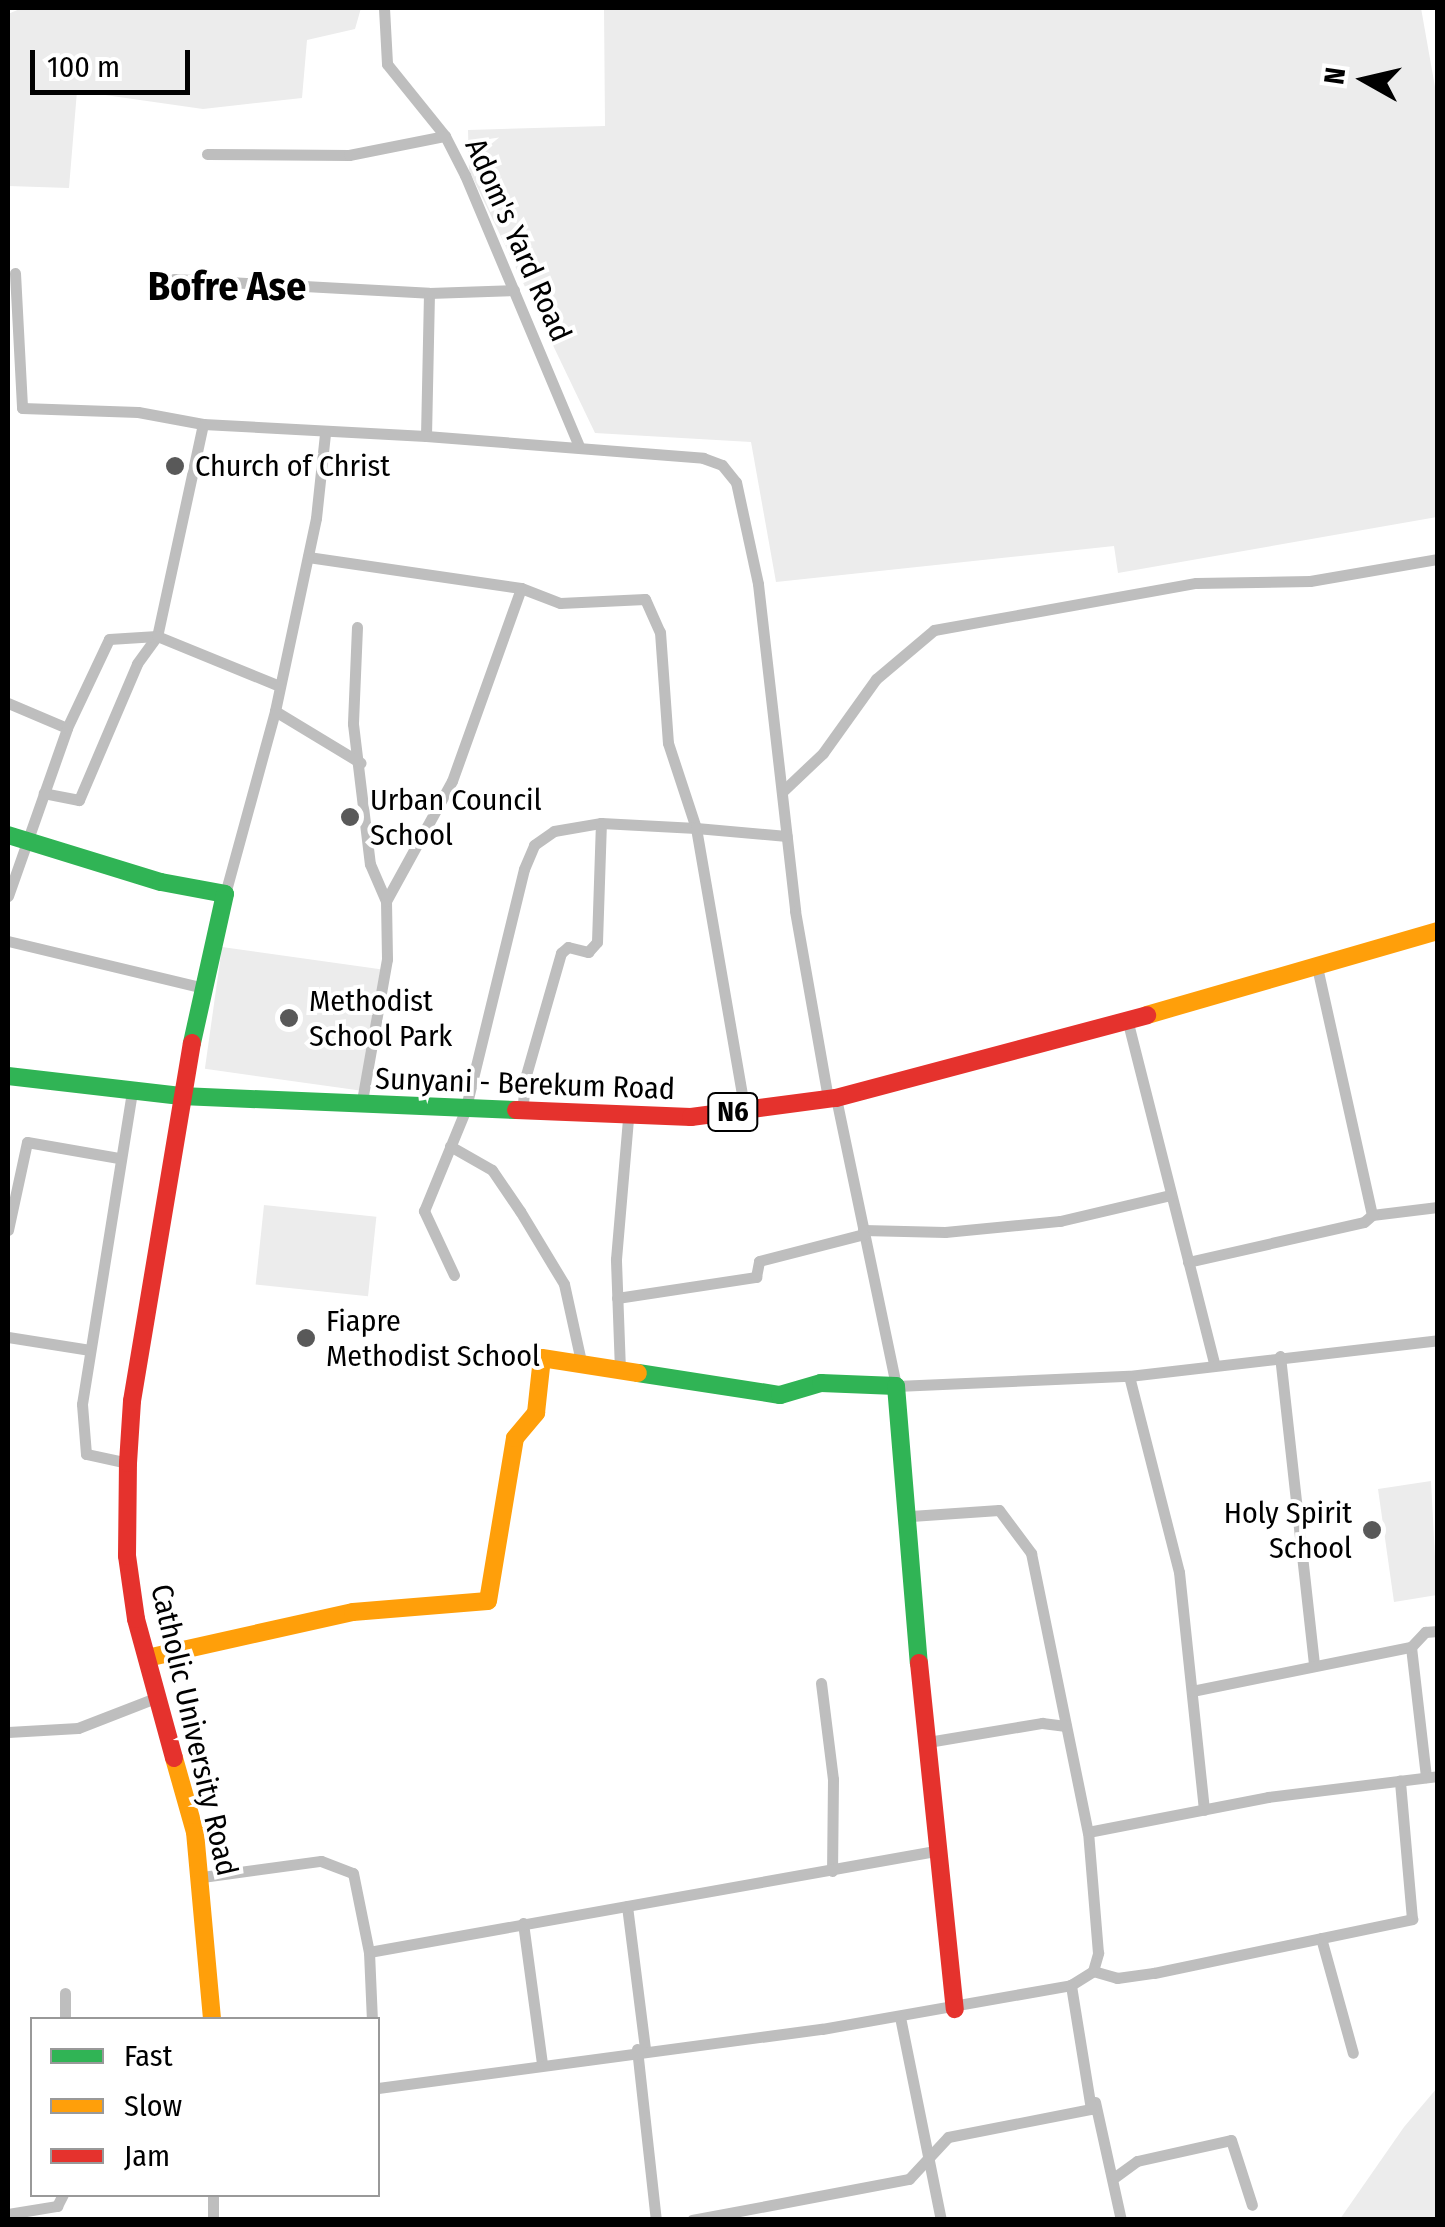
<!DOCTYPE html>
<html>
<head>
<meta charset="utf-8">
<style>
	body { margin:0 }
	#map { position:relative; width:1445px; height:2227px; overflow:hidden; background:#fff; font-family:"Fira Sans Condensed",sans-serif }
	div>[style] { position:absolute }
	.green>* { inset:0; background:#ececec; transform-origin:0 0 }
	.street>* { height:11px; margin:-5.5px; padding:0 5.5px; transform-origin:5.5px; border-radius:5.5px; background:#bebebe }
	.fast>* { height:18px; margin:-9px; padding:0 9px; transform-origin:9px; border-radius:9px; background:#30b455 }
	.slow>* { height:18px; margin:-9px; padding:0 9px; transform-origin:9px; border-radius:9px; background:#ff9f0a }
	.jam>* { height:18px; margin:-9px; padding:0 9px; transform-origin:9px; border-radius:9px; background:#e5322d }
	.dots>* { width:28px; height:28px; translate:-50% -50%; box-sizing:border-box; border:5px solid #fff; border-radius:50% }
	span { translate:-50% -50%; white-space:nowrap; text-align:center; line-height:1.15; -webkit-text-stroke:8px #fff; paint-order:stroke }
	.shield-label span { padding:2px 8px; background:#fff; border:2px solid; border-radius:8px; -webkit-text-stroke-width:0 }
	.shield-label { font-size:28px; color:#000; font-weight:700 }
	.street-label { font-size:30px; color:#000 }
	.poi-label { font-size:30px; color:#000 }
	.left { translate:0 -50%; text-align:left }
	.right { translate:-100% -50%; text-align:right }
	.district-label { font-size:40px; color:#000; font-weight:700 }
	.frame { position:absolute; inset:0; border:10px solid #000; pointer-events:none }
	.legend { position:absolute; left:30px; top:2017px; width:350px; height:180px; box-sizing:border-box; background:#fff; border:2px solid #999; margin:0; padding:12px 18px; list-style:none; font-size:30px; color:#000 }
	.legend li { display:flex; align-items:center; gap:20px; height:50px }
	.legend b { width:50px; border:2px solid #999 }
	.north { position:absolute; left:1315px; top:30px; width:100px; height:100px; -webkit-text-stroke:8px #fff; paint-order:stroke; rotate:278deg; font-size:28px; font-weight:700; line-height:40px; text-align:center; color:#000 }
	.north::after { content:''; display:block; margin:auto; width:35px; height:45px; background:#000; clip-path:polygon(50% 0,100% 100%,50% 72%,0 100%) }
	.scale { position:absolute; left:30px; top:50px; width:160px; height:45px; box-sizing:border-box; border:5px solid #000; border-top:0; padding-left:12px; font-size:30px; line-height:35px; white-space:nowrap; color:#000; -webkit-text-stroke:8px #fff; paint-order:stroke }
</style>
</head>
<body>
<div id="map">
	<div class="green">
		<i style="clip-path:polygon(22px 8px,361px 8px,355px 29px,307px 40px,302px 98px,203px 109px,77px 91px,69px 188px,8px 186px,8px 14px)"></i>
		<i style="clip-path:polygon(604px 8px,1421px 8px,1438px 104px,1437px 517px,1118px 573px,1114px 546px,776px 582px,751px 442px,595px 433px,469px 170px,468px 130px,605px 126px)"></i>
		<i style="left:222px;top:947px;width:160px;height:123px;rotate:8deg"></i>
		<i style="left:264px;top:1205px;width:113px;height:80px;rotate:6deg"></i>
		<i style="clip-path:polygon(1431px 1481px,1437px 1595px,1394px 1602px,1378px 1489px)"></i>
		<i style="clip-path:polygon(1437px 2088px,1437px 2219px,1340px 2219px,1404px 2127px)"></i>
	</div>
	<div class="street">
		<i style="left:384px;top:8px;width:56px;rotate:86.9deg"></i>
		<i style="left:387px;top:64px;width:92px;rotate:51.1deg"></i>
		<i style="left:445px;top:136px;width:44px;rotate:62.9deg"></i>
		<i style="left:465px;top:175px;width:296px;rotate:67.2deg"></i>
		<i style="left:207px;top:154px;width:142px;rotate:0.4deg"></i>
		<i style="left:349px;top:155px;width:98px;rotate:-11.2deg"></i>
		<i style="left:15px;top:273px;width:135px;rotate:87deg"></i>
		<i style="left:22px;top:408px;width:116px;rotate:2deg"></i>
		<i style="left:138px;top:412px;width:66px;rotate:10.5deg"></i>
		<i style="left:203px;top:424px;width:217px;rotate:102.2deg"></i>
		<i style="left:157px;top:636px;width:34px;rotate:126deg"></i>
		<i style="left:137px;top:664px;width:148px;rotate:113.1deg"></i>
		<i style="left:79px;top:800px;width:36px;rotate:-169deg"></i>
		<i style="left:174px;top:279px;width:255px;rotate:3.1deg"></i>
		<i style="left:429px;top:293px;width:143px;rotate:91.2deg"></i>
		<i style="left:426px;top:436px;width:278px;rotate:4.5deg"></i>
		<i style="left:703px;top:458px;width:20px;rotate:20deg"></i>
		<i style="left:722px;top:465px;width:22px;rotate:51deg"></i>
		<i style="left:736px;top:482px;width:104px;rotate:77.8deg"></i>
		<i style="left:758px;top:584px;width:329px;rotate:83.5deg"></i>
		<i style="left:795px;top:911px;width:191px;rotate:80deg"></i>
		<i style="left:429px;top:293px;width:85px;rotate:-2deg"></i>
		<i style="left:203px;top:424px;width:223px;rotate:3.1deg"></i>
		<i style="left:308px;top:557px;width:215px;rotate:8.3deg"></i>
		<i style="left:521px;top:588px;width:42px;rotate:21deg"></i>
		<i style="left:560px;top:603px;width:85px;rotate:-2.7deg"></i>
		<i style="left:645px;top:599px;width:36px;rotate:66deg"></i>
		<i style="left:660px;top:632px;width:111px;rotate:85.9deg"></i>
		<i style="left:668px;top:743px;width:89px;rotate:71.8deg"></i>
		<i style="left:696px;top:828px;width:91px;rotate:5deg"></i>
		<i style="left:357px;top:627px;width:97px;rotate:92.4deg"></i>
		<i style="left:353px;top:724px;width:141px;rotate:83.1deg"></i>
		<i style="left:370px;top:864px;width:40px;rotate:66.6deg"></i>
		<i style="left:386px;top:901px;width:58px;rotate:89deg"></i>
		<i style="left:387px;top:959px;width:149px;rotate:100deg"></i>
		<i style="left:8px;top:703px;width:64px;rotate:23deg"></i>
		<i style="left:275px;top:711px;width:100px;rotate:31.2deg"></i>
		<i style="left:783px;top:791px;width:55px;rotate:-43.5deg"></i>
		<i style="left:823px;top:753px;width:91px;rotate:-54.4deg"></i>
		<i style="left:876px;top:679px;width:76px;rotate:-40.2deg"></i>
		<i style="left:934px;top:630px;width:266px;rotate:-10.2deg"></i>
		<i style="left:1196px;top:583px;width:114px;rotate:-1deg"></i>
		<i style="left:1310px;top:581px;width:130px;rotate:-9.8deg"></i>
		<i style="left:225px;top:894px;width:190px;rotate:-74.7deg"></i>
		<i style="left:275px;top:711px;width:197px;rotate:-78deg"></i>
		<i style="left:316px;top:518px;width:84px;rotate:-83.9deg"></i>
		<i style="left:8px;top:896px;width:178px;rotate:-70.6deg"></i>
		<i style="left:67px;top:728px;width:98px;rotate:-64.7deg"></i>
		<i style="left:109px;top:639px;width:48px;rotate:-3.6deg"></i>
		<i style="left:157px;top:636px;width:130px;rotate:22.2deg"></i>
		<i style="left:386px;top:901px;width:137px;rotate:-61.2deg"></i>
		<i style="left:452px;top:781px;width:205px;rotate:-70.3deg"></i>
		<i style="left:8px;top:941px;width:202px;rotate:13.5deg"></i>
		<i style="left:1127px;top:1019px;width:354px;rotate:75.8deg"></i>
		<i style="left:836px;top:1098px;width:294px;rotate:78.2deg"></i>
		<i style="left:896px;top:1386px;width:233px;rotate:-2.5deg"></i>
		<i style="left:1129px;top:1376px;width:311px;rotate:-6.6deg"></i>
		<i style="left:522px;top:1112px;width:37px;rotate:-84deg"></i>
		<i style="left:526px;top:1075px;width:127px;rotate:-74deg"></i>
		<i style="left:561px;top:953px;width:9px;rotate:-41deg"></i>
		<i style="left:568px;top:947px;width:21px;rotate:14deg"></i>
		<i style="left:588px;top:952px;width:13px;rotate:-48deg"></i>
		<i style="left:597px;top:942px;width:119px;rotate:-88.1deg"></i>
		<i style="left:450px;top:1146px;width:48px;rotate:29.7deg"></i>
		<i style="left:492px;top:1170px;width:50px;rotate:55.7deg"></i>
		<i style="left:520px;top:1211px;width:85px;rotate:58.9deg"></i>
		<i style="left:564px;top:1284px;width:79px;rotate:77.6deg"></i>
		<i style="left:1372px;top:1215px;width:66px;rotate:-6.9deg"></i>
		<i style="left:8px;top:1230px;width:90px;rotate:-77.8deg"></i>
		<i style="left:27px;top:1142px;width:93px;rotate:9.9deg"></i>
		<i style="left:863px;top:1230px;width:82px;rotate:1.4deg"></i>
		<i style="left:945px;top:1232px;width:116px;rotate:-5.5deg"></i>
		<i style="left:1060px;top:1221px;width:114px;rotate:-13.2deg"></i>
		<i style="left:1188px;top:1262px;width:180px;rotate:-12.8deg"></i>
		<i style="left:1364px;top:1222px;width:11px;rotate:-41deg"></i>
		<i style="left:1372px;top:1215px;width:254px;rotate:-102.5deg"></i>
		<i style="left:454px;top:1275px;width:71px;rotate:-115.1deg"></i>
		<i style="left:424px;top:1211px;width:108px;rotate:-67.7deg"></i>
		<i style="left:465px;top:1111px;width:249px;rotate:-76.3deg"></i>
		<i style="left:524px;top:869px;width:26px;rotate:-67deg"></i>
		<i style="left:534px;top:845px;width:24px;rotate:-35deg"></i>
		<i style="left:554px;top:831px;width:48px;rotate:-9.7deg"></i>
		<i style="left:601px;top:823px;width:95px;rotate:3deg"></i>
		<i style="left:696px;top:828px;width:287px;rotate:80.2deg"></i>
		<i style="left:617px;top:1298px;width:141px;rotate:-8.6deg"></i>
		<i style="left:756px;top:1277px;width:16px;rotate:-79deg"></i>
		<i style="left:759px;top:1261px;width:108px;rotate:-14.4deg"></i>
		<i style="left:8px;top:1337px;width:83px;rotate:9deg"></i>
		<i style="left:1280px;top:1356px;width:308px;rotate:83.7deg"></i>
		<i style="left:620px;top:1370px;width:111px;rotate:-92.1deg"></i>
		<i style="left:616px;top:1259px;width:142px;rotate:-85.1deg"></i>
		<i style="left:1129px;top:1376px;width:202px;rotate:75.7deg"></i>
		<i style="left:1179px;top:1572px;width:239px;rotate:84deg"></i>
		<i style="left:128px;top:1463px;width:43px;rotate:-167.9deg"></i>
		<i style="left:86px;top:1454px;width:50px;rotate:-94.6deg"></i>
		<i style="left:82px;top:1404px;width:316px;rotate:-80.9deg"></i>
		<i style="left:911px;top:1516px;width:88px;rotate:-3.9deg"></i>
		<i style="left:999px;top:1510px;width:54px;rotate:53.3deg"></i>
		<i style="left:1031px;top:1553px;width:285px;rotate:78.5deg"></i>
		<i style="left:1411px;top:1647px;width:131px;rotate:83.4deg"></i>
		<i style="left:821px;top:1683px;width:97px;rotate:82.9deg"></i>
		<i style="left:833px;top:1779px;width:92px;rotate:90.6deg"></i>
		<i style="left:1192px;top:1691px;width:223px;rotate:-11.4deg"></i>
		<i style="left:1411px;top:1647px;width:21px;rotate:-47deg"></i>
		<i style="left:1425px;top:1632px;width:13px;rotate:-4deg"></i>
		<i style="left:8px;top:1732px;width:70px;rotate:-3.3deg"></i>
		<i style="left:78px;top:1728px;width:86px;rotate:-21.2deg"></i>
		<i style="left:928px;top:1742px;width:116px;rotate:-9.5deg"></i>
		<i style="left:1042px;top:1723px;width:24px;rotate:7deg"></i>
		<i style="left:202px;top:1877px;width:120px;rotate:-7.7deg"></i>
		<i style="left:321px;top:1861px;width:34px;rotate:21deg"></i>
		<i style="left:353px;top:1873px;width:81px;rotate:78.6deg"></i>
		<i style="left:369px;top:1952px;width:68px;rotate:87.5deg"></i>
		<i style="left:627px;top:1906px;width:143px;rotate:82.8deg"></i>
		<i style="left:523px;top:1923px;width:141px;rotate:82.3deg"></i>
		<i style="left:1321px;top:1938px;width:119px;rotate:74.5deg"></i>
		<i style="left:369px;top:1952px;width:575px;rotate:-10.12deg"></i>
		<i style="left:1093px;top:1971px;width:25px;rotate:16deg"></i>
		<i style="left:1117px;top:1978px;width:37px;rotate:-8deg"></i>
		<i style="left:1154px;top:1973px;width:264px;rotate:-11.8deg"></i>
		<i style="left:1412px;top:1919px;width:139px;rotate:-95deg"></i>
		<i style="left:65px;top:1993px;width:27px;rotate:90deg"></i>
		<i style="left:900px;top:2017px;width:207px;rotate:78.6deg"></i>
		<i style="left:637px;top:2049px;width:172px;rotate:83.7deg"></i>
		<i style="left:378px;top:2088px;width:448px;rotate:-7.6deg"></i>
		<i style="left:822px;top:2029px;width:253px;rotate:-10deg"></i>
		<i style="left:1071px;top:1985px;width:26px;rotate:-32deg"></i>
		<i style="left:1093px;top:1971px;width:19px;rotate:-74deg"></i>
		<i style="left:1098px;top:1953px;width:121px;rotate:-94.7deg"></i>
		<i style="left:1088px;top:1832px;width:183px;rotate:-11deg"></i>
		<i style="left:1268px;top:1797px;width:171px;rotate:-7deg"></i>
		<i style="left:1095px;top:2102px;width:121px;rotate:77.6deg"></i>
		<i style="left:1115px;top:2177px;width:27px;rotate:-36deg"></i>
		<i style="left:1137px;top:2161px;width:96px;rotate:-12.6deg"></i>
		<i style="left:1231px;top:2140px;width:68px;rotate:72.1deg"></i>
		<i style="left:213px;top:2194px;width:26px;rotate:90deg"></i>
		<i style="left:8px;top:2214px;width:50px;rotate:-9.3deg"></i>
		<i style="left:57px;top:2206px;width:13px;rotate:-63deg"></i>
		<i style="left:692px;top:2220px;width:221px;rotate:-10.7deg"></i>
		<i style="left:909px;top:2179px;width:57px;rotate:-47.1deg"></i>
		<i style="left:948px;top:2137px;width:146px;rotate:-11.1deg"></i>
		<i style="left:1091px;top:2109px;width:126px;rotate:-99.2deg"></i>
	</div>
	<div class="fast">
		<i style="left:8px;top:835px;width:160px;rotate:17.1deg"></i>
		<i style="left:161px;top:882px;width:65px;rotate:10.6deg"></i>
		<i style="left:225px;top:894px;width:153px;rotate:102.5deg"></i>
		<i style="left:8px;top:1076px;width:174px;rotate:6.6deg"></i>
		<i style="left:181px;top:1096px;width:335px;rotate:2.4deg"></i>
		<i style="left:638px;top:1373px;width:144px;rotate:8.8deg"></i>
		<i style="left:780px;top:1395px;width:43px;rotate:-16.3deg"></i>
		<i style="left:821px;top:1383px;width:75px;rotate:2.3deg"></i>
		<i style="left:896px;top:1386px;width:278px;rotate:85.3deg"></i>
	</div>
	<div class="slow">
		<i style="left:1147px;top:1015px;width:303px;rotate:-16.1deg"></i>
		<i style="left:147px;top:1658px;width:211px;rotate:-12.6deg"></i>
		<i style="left:353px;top:1612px;width:135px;rotate:-4.7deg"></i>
		<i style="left:488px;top:1601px;width:165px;rotate:-80.6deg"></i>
		<i style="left:515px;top:1438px;width:33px;rotate:-50deg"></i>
		<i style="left:536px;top:1413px;width:55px;rotate:-83.8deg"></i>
		<i style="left:542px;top:1358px;width:97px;rotate:8.9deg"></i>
		<i style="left:174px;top:1758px;width:77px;rotate:74.2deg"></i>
		<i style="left:195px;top:1832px;width:189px;rotate:84.8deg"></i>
	</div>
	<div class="jam">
		<i style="left:516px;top:1110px;width:175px;rotate:2.3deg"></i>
		<i style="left:691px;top:1117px;width:146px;rotate:-7.5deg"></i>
		<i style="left:836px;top:1098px;width:322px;rotate:-14.9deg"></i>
		<i style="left:919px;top:1663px;width:348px;rotate:84.1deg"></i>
		<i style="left:174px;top:1758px;width:144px;rotate:-105.3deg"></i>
		<i style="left:136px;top:1619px;width:64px;rotate:-98.1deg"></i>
		<i style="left:127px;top:1556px;width:93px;rotate:-89.4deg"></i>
		<i style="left:128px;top:1463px;width:62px;rotate:-86.3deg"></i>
		<i style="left:132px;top:1401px;width:363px;rotate:-80.5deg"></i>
	</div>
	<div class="dots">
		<i style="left:175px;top:466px;background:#595959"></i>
		<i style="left:350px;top:817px;background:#595959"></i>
		<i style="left:289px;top:1018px;background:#595959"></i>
		<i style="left:306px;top:1338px;background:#595959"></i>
		<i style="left:1372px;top:1530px;background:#595959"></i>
	</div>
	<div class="shield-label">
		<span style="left:733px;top:1112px">N6</span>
	</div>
	<div class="street-label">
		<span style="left:518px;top:240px;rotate:66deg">Adom's Yard Road</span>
		<span style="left:525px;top:1084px;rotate:2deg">Sunyani - Berekum Road</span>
		<span style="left:194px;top:1730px;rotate:77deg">Catholic University Road</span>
	</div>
	<div class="poi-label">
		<span class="left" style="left:195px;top:466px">Church of Christ</span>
		<span class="left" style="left:370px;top:817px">Urban Council<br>School</span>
		<span class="left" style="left:309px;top:1018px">Methodist<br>School Park</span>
		<span class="left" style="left:326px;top:1338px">Fiapre<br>Methodist School</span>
		<span class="right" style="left:1352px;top:1530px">Holy Spirit<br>School</span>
	</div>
	<div class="district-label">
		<span style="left:227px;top:287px">Bofre Ase</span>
	</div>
	<div class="frame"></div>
	<ul class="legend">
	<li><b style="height:12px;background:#30b455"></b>Fast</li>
	<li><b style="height:12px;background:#ff9f0a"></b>Slow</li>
	<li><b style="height:12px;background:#e5322d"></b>Jam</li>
	</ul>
	<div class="north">N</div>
	<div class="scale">100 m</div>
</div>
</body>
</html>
